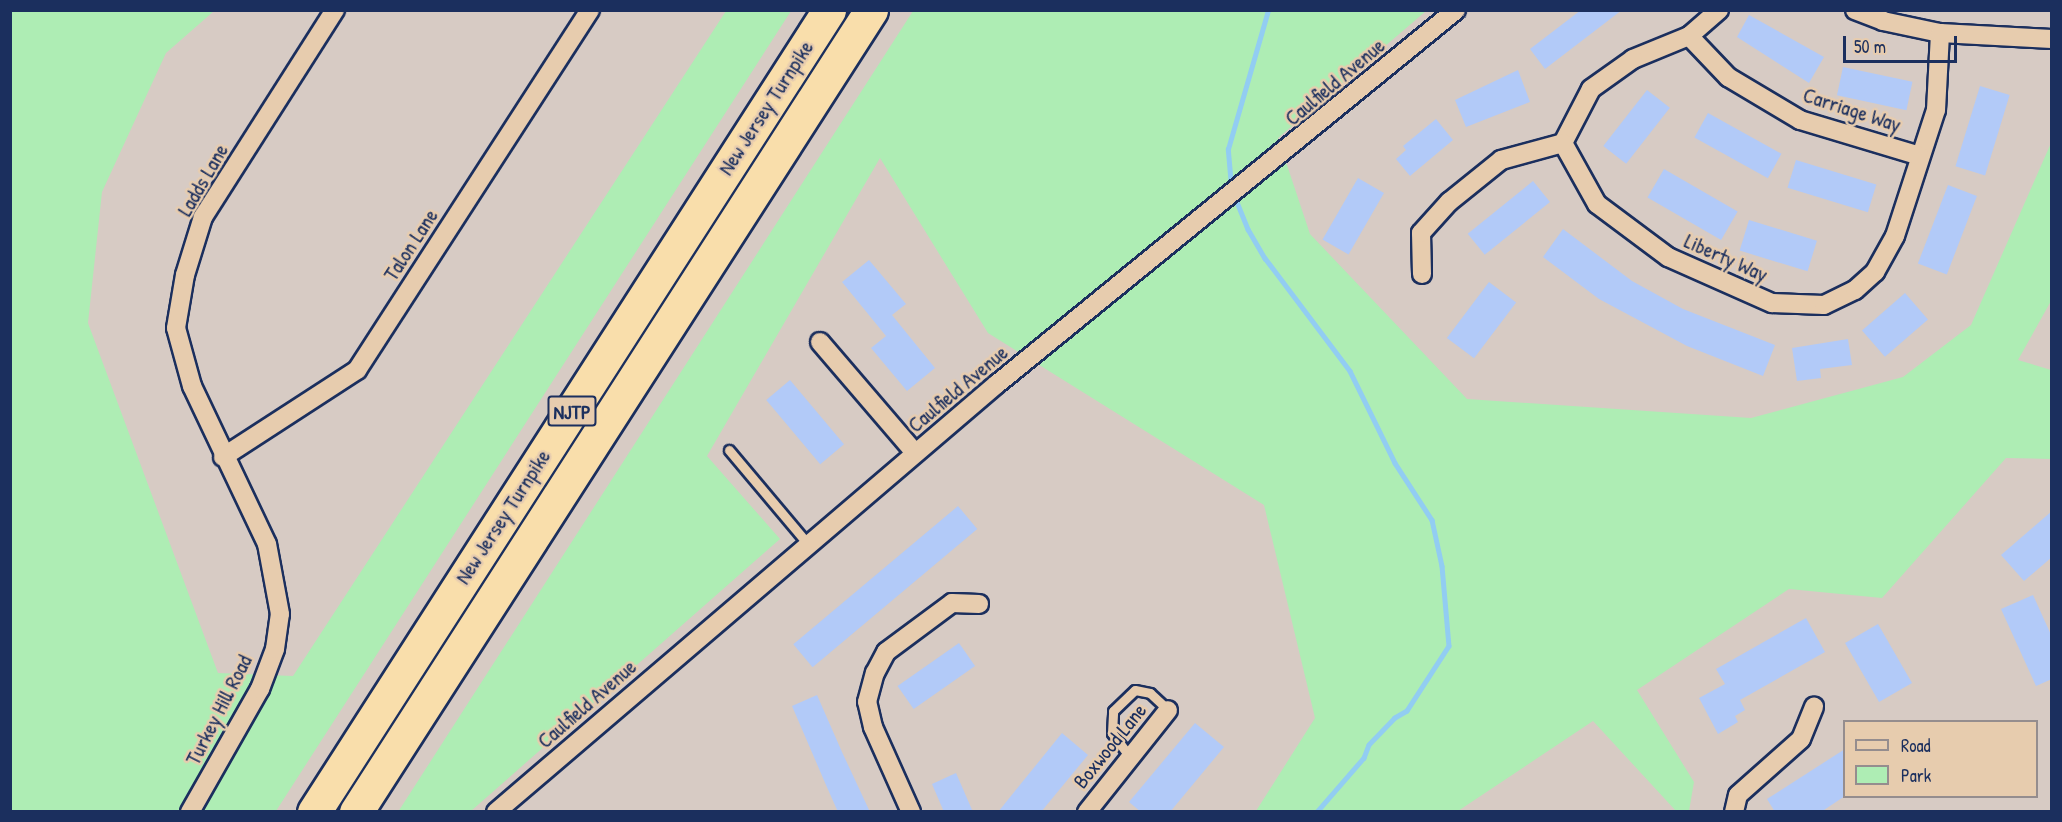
<!DOCTYPE html>
<html>
<head>
<meta charset="utf-8">
<style>
	body { margin:0 }
	#map { position:relative; width:2062px; height:822px; overflow:hidden; background:#d7cbc4; font-family:"Patrick Hand",sans-serif }
	div>[style] { position:absolute }
	.green>* { inset:0; background:#aeedb4 }
	.stream>* { height:4.5px; margin:-2.25px; padding:0 2.25px; transform-origin:2.25px; border-radius:2.25px; background:#92cdf2 }
	.building>* { inset:0; background:#b2caf8; transform-origin:0 0 }
	.roads { filter:drop-shadow(2px 0 #1b2f5e) drop-shadow(-2px 0 #1b2f5e) drop-shadow(0 2px #1b2f5e) drop-shadow(0 -2px #1b2f5e) }
	.service>* { height:9px; margin:-4.5px; padding:0 4.5px; transform-origin:4.5px; border-radius:4.5px; background:#e7ccae }
	.minor>* { height:18px; margin:-9px; padding:0 9px; transform-origin:9px; border-radius:9px; background:#e7ccae }
	.motorway>* { height:33px; margin:-16.5px; padding:0 16.5px; transform-origin:16.5px; border-radius:16.5px; background:#f9deab }
	span { translate:-50% -50%; white-space:nowrap; text-align:center; line-height:1.15; -webkit-text-stroke:5px #e7ccae; paint-order:stroke }
	.shield-label span { padding:2px 4px; background:#e7ccae; border:2px solid; border-radius:4px; -webkit-text-stroke-width:0 }
	.shield-label { font-size:20px; color:#1b2f5e; font-weight:700 }
	.street-label { font-size:21px; color:#1b2f5e }
	.frame { position:absolute; inset:0; border:12px solid #1b2f5e; pointer-events:none }
	.legend { position:absolute; left:1843px; top:720px; width:195px; height:78px; box-sizing:border-box; background:#e7ccae; border:2px solid #958d8e; margin:0; padding:8px 10px; list-style:none; font-size:18px; color:#1b2f5e }
	.legend li { display:flex; align-items:center; gap:12px; height:30px }
	.legend b { width:30px; border:2px solid #958d8e }
	.scale { position:absolute; left:1843px; top:36px; width:114px; height:27px; box-sizing:border-box; border:3px solid #1b2f5e; border-top:0; padding-left:8px; font-size:18px; line-height:21px; white-space:nowrap; color:#1b2f5e; -webkit-text-stroke:4px #e7ccae; paint-order:stroke }
</style>
</head>
<body>
<div id="map">
	<div class="green">
		<i style="clip-path:polygon(10px 11px,214px 11px,166px 53px,102px 192px,88px 323px,218px 673px,293px 676px,726px 11px,791px 11px,276px 811px,11px 811px)"></i>
		<i style="clip-path:polygon(913px 11px,1426px 11px,1278px 138px,1310px 234px,1467px 399px,1751px 418px,1903px 377px,1971px 325px,2051px 143px,2051px 301px,2018px 360px,2051px 370px,2051px 459px,2006px 458px,1882px 598px,1789px 589px,1637px 690px,1694px 782px,1689px 811px,1676px 811px,1593px 721px,1458px 811px,1256px 811px,1315px 718px,1264px 505px,988px 333px,880px 158px,707px 456px,780px 539px,471px 811px,398px 812px)"></i>
	</div>
	<div class="stream">
		<i style="left:1231px;top:186px;width:37px;rotate:-95deg"></i>
		<i style="left:1228px;top:149px;width:145px;rotate:-73.9deg"></i>
		<i style="left:1235px;top:197px;width:35px;rotate:68deg"></i>
		<i style="left:1248px;top:229px;width:34px;rotate:60deg"></i>
		<i style="left:1265px;top:258px;width:141px;rotate:53deg"></i>
		<i style="left:1350px;top:371px;width:102px;rotate:63.9deg"></i>
		<i style="left:1395px;top:463px;width:68px;rotate:57deg"></i>
		<i style="left:1432px;top:520px;width:47px;rotate:77.7deg"></i>
		<i style="left:1442px;top:566px;width:80px;rotate:85deg"></i>
		<i style="left:1449px;top:646px;width:77px;rotate:122.9deg"></i>
		<i style="left:1407px;top:711px;width:14px;rotate:150deg"></i>
		<i style="left:1395px;top:718px;width:37px;rotate:134deg"></i>
		<i style="left:1369px;top:745px;width:14px;rotate:111deg"></i>
		<i style="left:1364px;top:758px;width:72px;rotate:131deg"></i>
	</div>
	<div class="building">
		<i style="clip-path:polygon(1581px 10px,1622px 10px,1545px 69px,1530px 49px)"></i>
		<i style="clip-path:polygon(1749px 15px,1824px 57px,1809px 83px,1737px 37px)"></i>
		<i style="left:1843px;top:67px;width:71px;height:29px;rotate:12deg"></i>
		<i style="clip-path:polygon(1518px 70px,1530px 102px,1466px 127px,1455px 100px)"></i>
		<i style="left:1980px;top:86px;width:31px;height:84px;rotate:17deg"></i>
		<i style="left:1647px;top:90px;width:29px;height:71px;rotate:38deg"></i>
		<i style="left:1708px;top:113px;width:84px;height:28px;rotate:29deg"></i>
		<i style="clip-path:polygon(1436px 119px,1453px 140px,1410px 176px,1396px 159px,1406px 150px,1403px 146px)"></i>
		<i style="left:1796px;top:160px;width:84px;height:29px;rotate:17deg"></i>
		<i style="left:1664px;top:169px;width:85px;height:33px;rotate:30deg"></i>
		<i style="left:1358px;top:178px;width:30px;height:71px;rotate:30deg"></i>
		<i style="left:1533px;top:181px;width:27px;height:84px;rotate:51deg"></i>
		<i style="left:1948px;top:185px;width:31px;height:84px;rotate:21deg"></i>
		<i style="left:1749px;top:220px;width:71px;height:32px;rotate:17deg"></i>
		<i style="clip-path:polygon(1563px 229px,1632px 281px,1683px 309px,1775px 345px,1763px 376px,1687px 346px,1599px 299px,1543px 257px)"></i>
		<i style="clip-path:polygon(869px 260px,906px 304px,892px 315px,935px 368px,907px 391px,871px 348px,886px 336px,842px 282px)"></i>
		<i style="left:1489px;top:282px;width:34px;height:70px;rotate:37deg"></i>
		<i style="left:1905px;top:293px;width:35px;height:57px;rotate:49deg"></i>
		<i style="clip-path:polygon(1848px 339px,1852px 365px,1820px 369px,1821px 378px,1797px 381px,1792px 348px)"></i>
		<i style="left:790px;top:380px;width:84px;height:31px;rotate:50deg"></i>
		<i style="left:958px;top:506px;width:30px;height:215px;rotate:50deg"></i>
		<i style="clip-path:polygon(2052px 511px,2052px 557px,2024px 581px,2001px 555px)"></i>
		<i style="clip-path:polygon(2033px 595px,2052px 637px,2052px 679px,2036px 686px,2001px 609px)"></i>
		<i style="clip-path:polygon(1806px 618px,1825px 652px,1740px 700px,1745px 710px,1735px 716px,1738px 722px,1718px 734px,1699px 698px,1725px 684px,1716px 669px)"></i>
		<i style="left:1878px;top:624px;width:68px;height:38px;rotate:60deg"></i>
		<i style="left:959px;top:643px;width:28px;height:75px;rotate:55deg"></i>
		<i style="clip-path:polygon(817px 695px,842px 752px,870px 812px,838px 812px,826px 785px,792px 706px)"></i>
		<i style="clip-path:polygon(1195px 723px,1224px 747px,1170px 812px,1141px 812px,1129px 802px)"></i>
		<i style="clip-path:polygon(1062px 733px,1088px 755px,1041px 812px,998px 812px)"></i>
		<i style="clip-path:polygon(1845px 749px,1845px 796px,1821px 812px,1775px 812px,1767px 799px)"></i>
		<i style="clip-path:polygon(956px 773px,973px 812px,944px 812px,932px 784px)"></i>
	</div>
	<div class="roads">
		<div class="service">
			<i style="left:729px;top:450px;width:123px;rotate:50deg"></i>
			<i style="left:1130px;top:757px;width:30px;rotate:-127deg"></i>
			<i style="left:1112px;top:733px;width:22px;rotate:-87deg"></i>
			<i style="left:1113px;top:711px;width:30px;rotate:-44deg"></i>
			<i style="left:1135px;top:690px;width:15px;rotate:11deg"></i>
			<i style="left:1150px;top:693px;width:25px;rotate:43deg"></i>
		</div>
		<div class="minor">
			<i style="left:1719px;top:10px;width:40px;rotate:139deg"></i>
			<i style="left:1689px;top:36px;width:61px;rotate:157.7deg"></i>
			<i style="left:1633px;top:59px;width:52px;rotate:144.5deg"></i>
			<i style="left:1591px;top:89px;width:61px;rotate:117.4deg"></i>
			<i style="left:1563px;top:143px;width:70px;rotate:60.9deg"></i>
			<i style="left:1597px;top:204px;width:89px;rotate:36.7deg"></i>
			<i style="left:1668px;top:257px;width:114px;rotate:23.9deg"></i>
			<i style="left:1772px;top:303px;width:52px;rotate:2.2deg"></i>
			<i style="left:1824px;top:305px;width:34px;rotate:-26deg"></i>
			<i style="left:1855px;top:290px;width:27px;rotate:-42deg"></i>
			<i style="left:1875px;top:272px;width:41px;rotate:-60.9deg"></i>
			<i style="left:1895px;top:236px;width:133px;rotate:-72deg"></i>
			<i style="left:1936px;top:110px;width:77px;rotate:-87deg"></i>
			<i style="left:1855px;top:10px;width:30px;rotate:21deg"></i>
			<i style="left:1883px;top:21px;width:58px;rotate:11.9deg"></i>
			<i style="left:1940px;top:33px;width:112px;rotate:3.1deg"></i>
			<i style="left:1689px;top:36px;width:57px;rotate:46.4deg"></i>
			<i style="left:1728px;top:77px;width:84px;rotate:30.8deg"></i>
			<i style="left:1800px;top:120px;width:125px;rotate:16.7deg"></i>
			<i style="left:1422px;top:274px;width:41px;rotate:-91.4deg"></i>
			<i style="left:1421px;top:233px;width:42px;rotate:-47.9deg"></i>
			<i style="left:1449px;top:202px;width:67px;rotate:-38.9deg"></i>
			<i style="left:1501px;top:160px;width:64px;rotate:-15.3deg"></i>
			<i style="left:820px;top:342px;width:146px;rotate:49.4deg"></i>
			<i style="left:223px;top:457px;width:160px;rotate:-33deg"></i>
			<i style="left:357px;top:370px;width:429px;rotate:-57.1deg"></i>
			<i style="left:190px;top:812px;width:142px;rotate:-60.4deg"></i>
			<i style="left:260px;top:689px;width:43px;rotate:-69.4deg"></i>
			<i style="left:275px;top:649px;width:35px;rotate:-82deg"></i>
			<i style="left:280px;top:614px;width:71px;rotate:-100.5deg"></i>
			<i style="left:267px;top:544px;width:175px;rotate:-115.4deg"></i>
			<i style="left:192px;top:386px;width:60px;rotate:-105.4deg"></i>
			<i style="left:176px;top:328px;width:54px;rotate:-80.4deg"></i>
			<i style="left:185px;top:275px;width:61px;rotate:-72.8deg"></i>
			<i style="left:203px;top:217px;width:246px;rotate:-57.5deg"></i>
			<i style="left:496px;top:812px;width:659px;rotate:-40.51deg"></i>
			<i style="left:997px;top:384px;width:592px;rotate:-39.17deg"></i>
			<i style="left:911px;top:812px;width:93px;rotate:-114.1deg"></i>
			<i style="left:873px;top:727px;width:26px;rotate:-103deg"></i>
			<i style="left:867px;top:702px;width:30px;rotate:-75deg"></i>
			<i style="left:875px;top:673px;width:24px;rotate:-62deg"></i>
			<i style="left:886px;top:652px;width:82px;rotate:-36.6deg"></i>
			<i style="left:952px;top:603px;width:27px;rotate:2deg"></i>
			<i style="left:1087px;top:812px;width:130px;rotate:-51.5deg"></i>
			<i style="left:1734px;top:812px;width:17px;rotate:-77deg"></i>
			<i style="left:1738px;top:795px;width:84px;rotate:-41.6deg"></i>
			<i style="left:1801px;top:739px;width:35px;rotate:-68deg"></i>
		</div>
		<div class="motorway">
			<i style="left:314px;top:812px;width:953px;rotate:-57.29deg"></i>
			<i style="left:356px;top:812px;width:953px;rotate:-57.29deg"></i>
		</div>
	</div>
	<div class="shield-label">
		<span style="left:572px;top:411px">NJTP</span>
	</div>
	<div class="street-label">
		<span style="left:1335px;top:82px;rotate:-40deg">Caulfield Avenue</span>
		<span style="left:766px;top:108px;rotate:-57deg">New Jersey Turnpike</span>
		<span style="left:1852px;top:110px;rotate:18deg">Carriage Way</span>
		<span style="left:203px;top:180px;rotate:-60deg">Ladds Lane</span>
		<span style="left:411px;top:245px;rotate:-57deg">Talon Lane</span>
		<span style="left:1726px;top:258px;rotate:24deg">Liberty Way</span>
		<span style="left:958px;top:389px;rotate:-40deg">Caulfield Avenue</span>
		<span style="left:503px;top:517px;rotate:-57deg">New Jersey Turnpike</span>
		<span style="left:587px;top:704px;rotate:-41deg">Caulfield Avenue</span>
		<span style="left:219px;top:710px;rotate:-63deg">Turkey Hill Road</span>
		<span style="left:1110px;top:746px;rotate:-51deg">Boxwood Lane</span>
	</div>
	<div class="frame"></div>
	<ul class="legend">
	<li><b style="height:8px;background:#e7ccae"></b>Road</li>
	<li><b style="height:16px;background:#aeedb4"></b>Park</li>
	</ul>
	<div class="scale">50 m</div>
</div>
</body>
</html>
